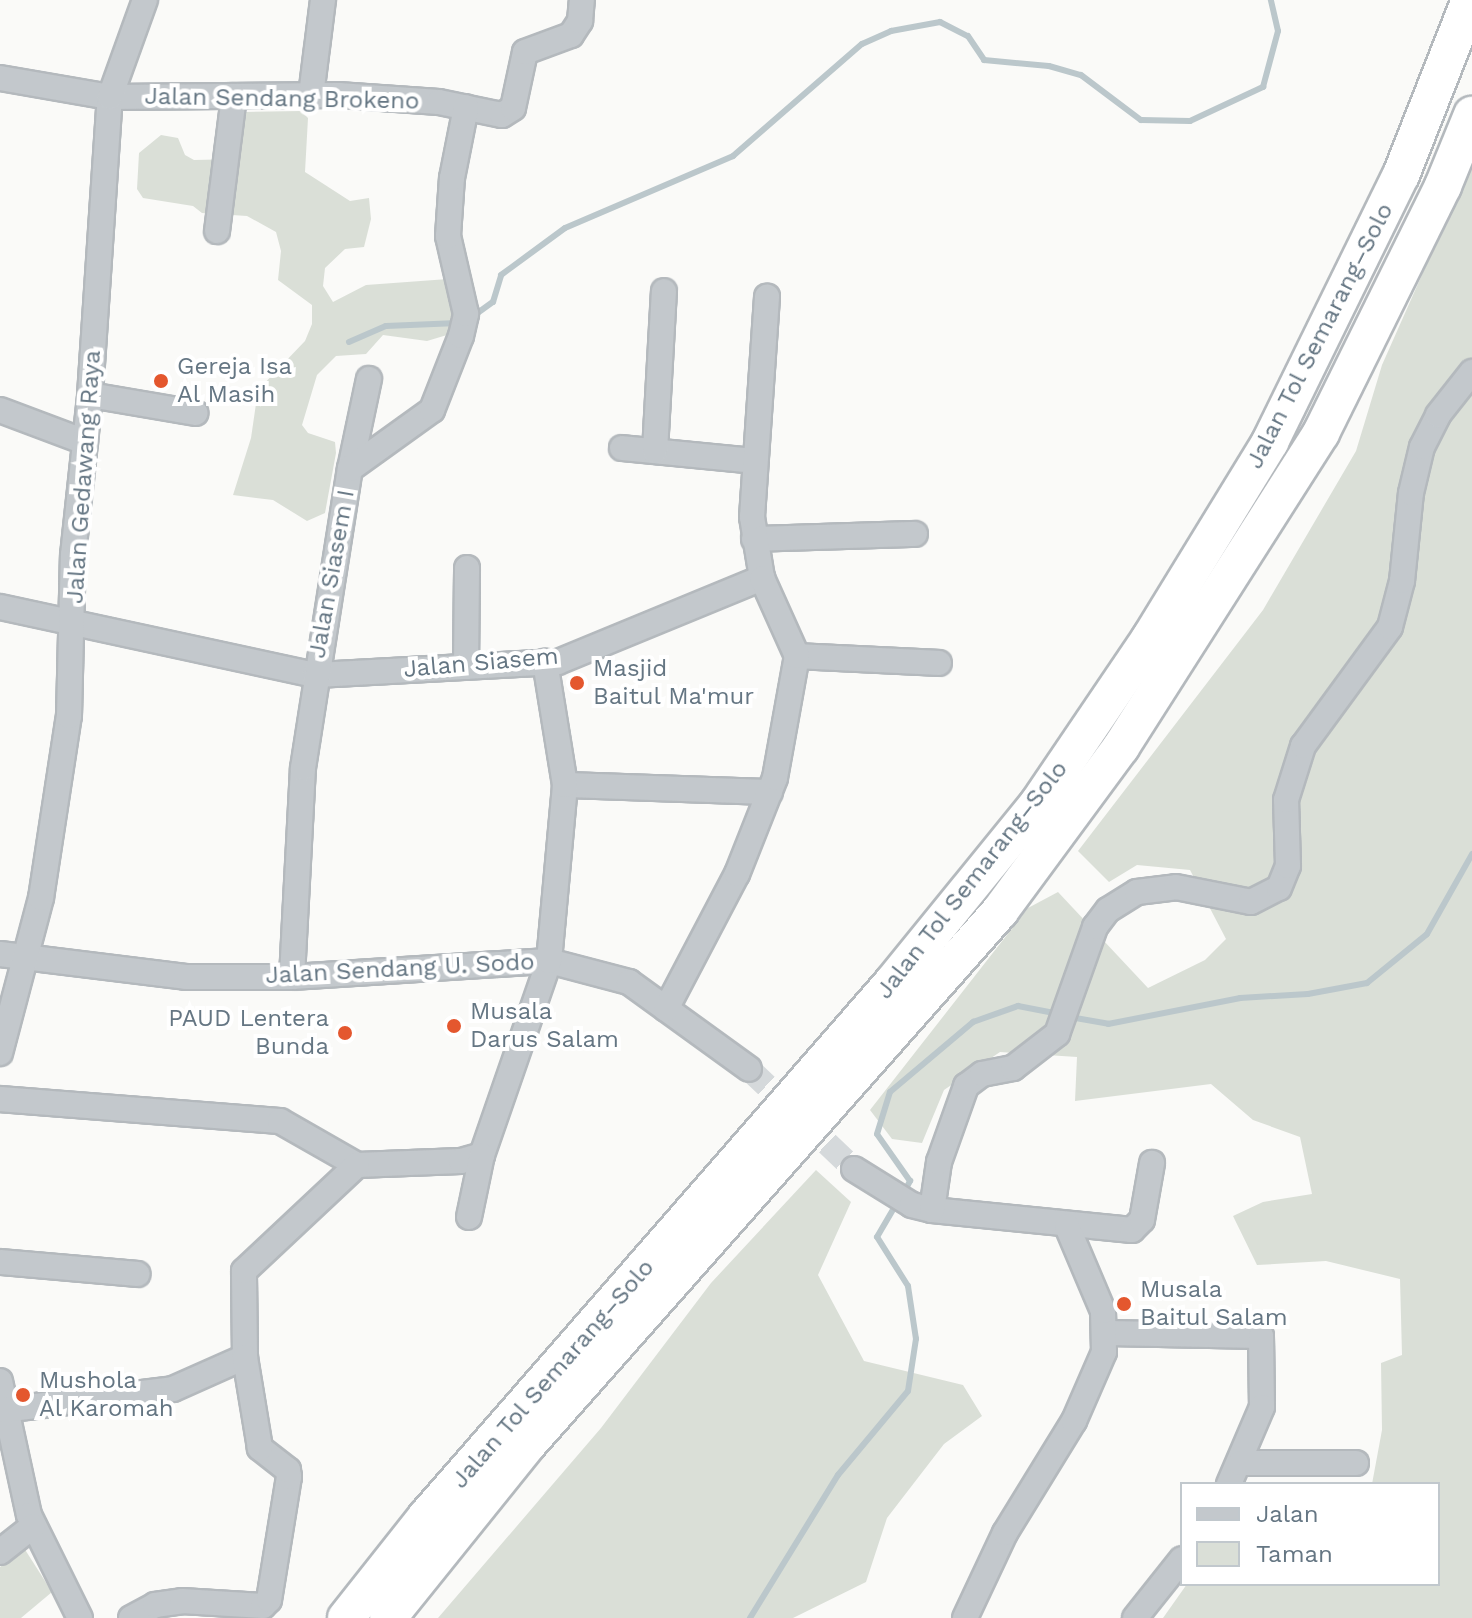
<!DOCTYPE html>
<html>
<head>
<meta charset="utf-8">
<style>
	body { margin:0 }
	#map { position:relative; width:1472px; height:1618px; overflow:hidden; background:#fafaf8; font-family:"Work Sans",sans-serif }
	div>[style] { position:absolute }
	.green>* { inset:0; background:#dadfd7 }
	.stream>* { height:6px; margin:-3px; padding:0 3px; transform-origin:3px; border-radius:3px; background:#bbc7cb }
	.minor-tunnel>* { height:24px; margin-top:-12px; transform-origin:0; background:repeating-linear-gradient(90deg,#d5d9db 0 24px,transparent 0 36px) }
	.roads { filter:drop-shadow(2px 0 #b4b9bd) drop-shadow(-2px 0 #b4b9bd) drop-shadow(0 2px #b4b9bd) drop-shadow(0 -2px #b4b9bd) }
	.minor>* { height:24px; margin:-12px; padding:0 12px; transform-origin:12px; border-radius:12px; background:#c3c8cc }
	.highway>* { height:36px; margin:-18px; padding:0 18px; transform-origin:18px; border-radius:18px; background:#fff }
	.dots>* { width:22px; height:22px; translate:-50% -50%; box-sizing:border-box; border:4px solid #fff; border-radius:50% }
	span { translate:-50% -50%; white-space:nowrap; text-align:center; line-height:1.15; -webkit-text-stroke:8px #fff; paint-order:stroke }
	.street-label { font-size:24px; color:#657683 }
	.poi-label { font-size:24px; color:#657683 }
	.left { translate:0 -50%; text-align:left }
	.right { translate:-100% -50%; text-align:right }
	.legend { position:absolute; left:1180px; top:1482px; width:260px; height:104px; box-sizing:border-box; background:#fff; border:2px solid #c1c8cd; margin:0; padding:10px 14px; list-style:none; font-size:24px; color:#657683 }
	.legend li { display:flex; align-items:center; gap:16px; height:40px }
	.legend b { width:40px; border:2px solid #c1c8cd }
</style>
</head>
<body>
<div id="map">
	<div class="green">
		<i style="clip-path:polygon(301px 111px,308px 118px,305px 172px,350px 201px,369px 198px,371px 219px,364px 247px,345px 249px,325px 268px,323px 286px,333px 302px,366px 285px,448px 279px,455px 298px,447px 335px,427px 341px,383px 335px,366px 354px,336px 356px,317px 375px,302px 425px,308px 433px,335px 442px,336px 453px,325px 513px,307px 521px,273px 500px,233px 495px,251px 438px,258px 390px,305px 341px,312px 324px,312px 305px,278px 280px,281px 251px,276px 232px,247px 216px,202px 213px,193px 206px,143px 198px,137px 189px,139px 153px,161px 135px,178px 138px,185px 155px,194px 160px,238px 159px,246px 112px)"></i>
		<i style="clip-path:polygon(1472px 162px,1472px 1618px,1163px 1618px,1187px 1584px,1438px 1584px,1438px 1484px,1372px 1484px,1382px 1430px,1381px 1363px,1402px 1355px,1400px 1279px,1326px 1261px,1257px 1265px,1233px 1216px,1263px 1202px,1312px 1194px,1300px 1137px,1253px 1120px,1211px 1084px,1075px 1101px,1077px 1057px,1000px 1052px,944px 1090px,922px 1143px,892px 1139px,870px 1110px,1028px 908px,1058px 892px,1148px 988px,1205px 960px,1226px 939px,1190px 870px,1137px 865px,1109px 882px,1078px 851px,1263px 610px,1356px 451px,1382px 365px)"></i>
		<i style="clip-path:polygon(816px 1170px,851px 1202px,818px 1275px,864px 1361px,963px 1385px,982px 1416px,944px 1444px,887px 1518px,866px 1582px,793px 1618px,438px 1618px,601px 1428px,711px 1283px)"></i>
		<i style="clip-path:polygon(24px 1548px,52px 1592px,21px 1618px,0 1618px,0 1567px)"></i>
	</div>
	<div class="stream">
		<i style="left:472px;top:317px;width:26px;rotate:-36deg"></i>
		<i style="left:493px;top:302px;width:28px;rotate:-73deg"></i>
		<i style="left:501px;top:275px;width:79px;rotate:-36.3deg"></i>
		<i style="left:565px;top:228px;width:183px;rotate:-23.2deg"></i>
		<i style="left:733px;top:156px;width:171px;rotate:-41deg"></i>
		<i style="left:862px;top:44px;width:32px;rotate:-24deg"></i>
		<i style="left:891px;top:31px;width:50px;rotate:-10.4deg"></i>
		<i style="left:940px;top:22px;width:31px;rotate:27deg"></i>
		<i style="left:968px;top:36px;width:29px;rotate:56deg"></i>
		<i style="left:984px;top:60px;width:65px;rotate:5.3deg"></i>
		<i style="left:1049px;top:66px;width:33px;rotate:16deg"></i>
		<i style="left:1081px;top:75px;width:75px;rotate:36.9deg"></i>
		<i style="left:1141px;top:120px;width:49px;rotate:1.2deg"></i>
		<i style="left:1190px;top:121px;width:81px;rotate:-25deg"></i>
		<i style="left:1263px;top:87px;width:58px;rotate:-75deg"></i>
		<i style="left:1278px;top:31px;width:32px;rotate:-103deg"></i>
		<i style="left:349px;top:342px;width:40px;rotate:-23.4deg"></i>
		<i style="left:386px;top:326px;width:72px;rotate:-2.4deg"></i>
		<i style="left:1070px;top:1017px;width:39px;rotate:10deg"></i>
		<i style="left:1108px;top:1024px;width:135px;rotate:-11.1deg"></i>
		<i style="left:1240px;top:998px;width:68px;rotate:-3.4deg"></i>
		<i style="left:1308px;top:994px;width:60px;rotate:-10.6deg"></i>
		<i style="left:1367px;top:983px;width:77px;rotate:-39.2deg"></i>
		<i style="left:1427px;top:934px;width:92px;rotate:-60.6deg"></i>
		<i style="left:904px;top:1192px;width:13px;rotate:-61deg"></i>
		<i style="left:910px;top:1181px;width:57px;rotate:-125.1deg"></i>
		<i style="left:877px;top:1134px;width:44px;rotate:-72.8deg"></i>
		<i style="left:890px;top:1092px;width:109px;rotate:-40.1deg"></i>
		<i style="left:973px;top:1022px;width:48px;rotate:-19.6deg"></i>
		<i style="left:1018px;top:1006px;width:42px;rotate:11deg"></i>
		<i style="left:750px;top:1618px;width:168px;rotate:-58.4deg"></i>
		<i style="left:838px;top:1475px;width:109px;rotate:-50.2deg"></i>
		<i style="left:908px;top:1391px;width:53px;rotate:-81.3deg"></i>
		<i style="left:916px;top:1339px;width:54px;rotate:-98.6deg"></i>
		<i style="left:908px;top:1286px;width:58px;rotate:-122.3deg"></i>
		<i style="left:877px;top:1237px;width:42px;rotate:-59.7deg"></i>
	</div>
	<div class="minor-tunnel">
		<i style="left:749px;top:1069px;width:145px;rotate:43.6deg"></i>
	</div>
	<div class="roads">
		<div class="minor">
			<i style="left:0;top:78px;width:112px;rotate:9.8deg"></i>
			<i style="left:110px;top:97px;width:228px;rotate:-0.5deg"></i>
			<i style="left:338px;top:95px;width:101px;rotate:4deg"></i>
			<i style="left:439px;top:102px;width:64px;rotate:11.7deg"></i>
			<i style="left:502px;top:115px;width:13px;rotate:-32deg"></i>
			<i style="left:513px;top:108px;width:57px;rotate:-77.9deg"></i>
			<i style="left:525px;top:52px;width:49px;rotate:-20.3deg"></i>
			<i style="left:571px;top:35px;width:17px;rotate:-57deg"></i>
			<i style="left:580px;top:21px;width:21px;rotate:-85deg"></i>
			<i style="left:311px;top:95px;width:96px;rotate:-82.8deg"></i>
			<i style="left:217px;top:231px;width:136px;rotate:-82.8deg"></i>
			<i style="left:90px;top:395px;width:107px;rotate:9.7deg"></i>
			<i style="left:0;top:410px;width:91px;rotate:20.6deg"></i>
			<i style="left:622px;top:448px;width:133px;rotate:5.6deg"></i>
			<i style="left:655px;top:451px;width:160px;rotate:-86.8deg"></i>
			<i style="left:350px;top:469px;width:92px;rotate:-78.1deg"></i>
			<i style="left:754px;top:539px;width:161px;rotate:-1.8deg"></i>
			<i style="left:0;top:607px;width:322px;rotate:12.2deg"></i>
			<i style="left:315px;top:675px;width:243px;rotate:-3.1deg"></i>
			<i style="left:558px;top:662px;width:221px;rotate:-22.4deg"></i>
			<i style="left:762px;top:578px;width:62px;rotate:-99.3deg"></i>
			<i style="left:752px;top:517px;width:221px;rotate:-86.1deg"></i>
			<i style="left:797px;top:656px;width:142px;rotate:2.8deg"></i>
			<i style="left:466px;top:667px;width:99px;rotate:-89.4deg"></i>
			<i style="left:565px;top:785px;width:205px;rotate:2deg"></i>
			<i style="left:0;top:954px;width:187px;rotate:7deg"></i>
			<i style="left:186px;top:977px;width:106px"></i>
			<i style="left:292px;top:977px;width:257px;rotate:-3.6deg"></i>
			<i style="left:549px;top:961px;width:83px;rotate:14.7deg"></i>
			<i style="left:629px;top:982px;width:148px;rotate:35.9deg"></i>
			<i style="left:292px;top:977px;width:209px;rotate:-87deg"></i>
			<i style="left:303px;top:768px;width:303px;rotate:-81.1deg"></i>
			<i style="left:350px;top:469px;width:101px;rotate:-35.7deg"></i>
			<i style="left:432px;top:410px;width:79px;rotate:-68.6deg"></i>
			<i style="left:461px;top:336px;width:23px;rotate:-77deg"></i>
			<i style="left:466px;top:314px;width:80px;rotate:-103deg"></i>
			<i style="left:448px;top:236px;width:58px;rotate:-86.1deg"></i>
			<i style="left:452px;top:178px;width:72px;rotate:-78.8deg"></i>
			<i style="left:666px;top:1009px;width:153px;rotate:-62.3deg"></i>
			<i style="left:737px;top:874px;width:103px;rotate:-68.4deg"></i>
			<i style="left:775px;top:778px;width:124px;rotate:-79.8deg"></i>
			<i style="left:797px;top:656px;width:85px;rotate:-114.2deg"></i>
			<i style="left:0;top:1053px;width:160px;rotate:-75.2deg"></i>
			<i style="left:41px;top:898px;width:184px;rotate:-81.3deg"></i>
			<i style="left:69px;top:716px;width:161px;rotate:-88.6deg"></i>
			<i style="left:73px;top:555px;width:161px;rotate:-83.9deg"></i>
			<i style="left:90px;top:395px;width:299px;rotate:-86.2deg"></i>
			<i style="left:110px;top:97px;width:103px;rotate:-70.2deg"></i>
			<i style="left:0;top:1099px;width:281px;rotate:4.5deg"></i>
			<i style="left:280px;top:1121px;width:89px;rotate:29.7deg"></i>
			<i style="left:357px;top:1165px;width:104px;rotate:-2.2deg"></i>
			<i style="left:461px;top:1161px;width:22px;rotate:-16deg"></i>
			<i style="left:482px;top:1155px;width:205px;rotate:-70.9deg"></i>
			<i style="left:549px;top:961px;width:177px;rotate:-84.8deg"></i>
			<i style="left:565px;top:785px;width:125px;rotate:-99.2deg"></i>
			<i style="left:854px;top:1169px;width:68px;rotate:31.8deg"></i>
			<i style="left:912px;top:1205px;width:21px;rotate:14deg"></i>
			<i style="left:932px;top:1210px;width:201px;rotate:5.7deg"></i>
			<i style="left:1132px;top:1230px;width:14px;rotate:-45deg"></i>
			<i style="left:1142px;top:1220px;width:58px;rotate:-80deg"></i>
			<i style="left:932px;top:1210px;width:49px;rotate:-81.7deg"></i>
			<i style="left:939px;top:1162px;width:81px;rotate:-70.4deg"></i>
			<i style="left:966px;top:1086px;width:20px;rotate:-37deg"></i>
			<i style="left:982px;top:1074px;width:32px;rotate:-11deg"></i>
			<i style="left:1013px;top:1068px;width:56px;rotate:-37.7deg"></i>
			<i style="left:1057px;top:1034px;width:114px;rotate:-70.4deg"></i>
			<i style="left:1095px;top:927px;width:21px;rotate:-53deg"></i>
			<i style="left:1108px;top:910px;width:34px;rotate:-32deg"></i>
			<i style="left:1137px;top:892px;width:39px;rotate:-7deg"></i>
			<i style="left:1176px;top:887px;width:76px;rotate:11.3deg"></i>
			<i style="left:1251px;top:902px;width:31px;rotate:-27deg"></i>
			<i style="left:1279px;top:888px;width:24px;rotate:-68deg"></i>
			<i style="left:1288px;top:866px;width:66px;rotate:-91.7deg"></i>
			<i style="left:1286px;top:800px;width:57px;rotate:-72.5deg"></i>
			<i style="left:1303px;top:746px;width:147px;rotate:-53.8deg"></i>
			<i style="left:1390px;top:627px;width:48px;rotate:-75.4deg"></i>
			<i style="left:1402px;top:581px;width:88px;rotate:-84.2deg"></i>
			<i style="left:1411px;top:493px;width:47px;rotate:-76.6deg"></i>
			<i style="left:1422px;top:447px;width:36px;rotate:-63deg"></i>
			<i style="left:1438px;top:415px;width:55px;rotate:-51.7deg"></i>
			<i style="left:469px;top:1217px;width:63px;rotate:-78.2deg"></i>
			<i style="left:0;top:1262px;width:138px;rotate:5deg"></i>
			<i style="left:1107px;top:1333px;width:154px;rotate:1.1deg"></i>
			<i style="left:1261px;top:1336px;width:71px;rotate:89.2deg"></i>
			<i style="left:1262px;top:1407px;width:84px;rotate:113.2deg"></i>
			<i style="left:0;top:1381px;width:137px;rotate:77.8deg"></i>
			<i style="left:29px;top:1515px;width:115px;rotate:63.7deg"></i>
			<i style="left:3px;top:1410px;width:171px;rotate:-7deg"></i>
			<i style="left:173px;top:1389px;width:79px;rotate:-24deg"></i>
			<i style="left:245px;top:1357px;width:86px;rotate:-90.7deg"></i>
			<i style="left:244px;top:1271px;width:155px;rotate:-43.2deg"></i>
			<i style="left:1240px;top:1463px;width:116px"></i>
			<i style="left:0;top:1552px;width:42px;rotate:-38.2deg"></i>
			<i style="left:131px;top:1618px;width:27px;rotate:-28deg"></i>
			<i style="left:155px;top:1605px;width:27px;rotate:-8deg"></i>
			<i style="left:182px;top:1601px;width:81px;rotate:3.5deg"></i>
			<i style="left:263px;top:1606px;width:8px;rotate:-45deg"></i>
			<i style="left:269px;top:1600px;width:125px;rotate:-80.8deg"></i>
			<i style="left:289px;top:1477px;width:7px;rotate:-98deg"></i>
			<i style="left:288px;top:1470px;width:36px;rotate:-142deg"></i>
			<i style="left:260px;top:1448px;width:92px;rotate:-99.4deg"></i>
			<i style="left:965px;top:1618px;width:94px;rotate:-64.8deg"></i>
			<i style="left:1005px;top:1533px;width:132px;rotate:-58.4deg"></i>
			<i style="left:1074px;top:1421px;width:75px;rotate:-66.5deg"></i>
			<i style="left:1104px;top:1352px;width:41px;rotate:-91.4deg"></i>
			<i style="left:1103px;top:1311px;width:92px;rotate:-113deg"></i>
			<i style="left:1135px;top:1618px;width:75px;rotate:-51.5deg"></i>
		</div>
		<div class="highway">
			<i style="left:346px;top:1618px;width:129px;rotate:-51.6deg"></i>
			<i style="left:426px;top:1517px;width:710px;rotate:-48.88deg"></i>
			<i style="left:893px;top:982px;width:228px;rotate:-50.9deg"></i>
			<i style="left:1037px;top:805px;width:202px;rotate:-55.9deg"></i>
			<i style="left:1150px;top:638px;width:230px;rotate:-58.5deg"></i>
			<i style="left:1270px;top:442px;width:297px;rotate:-63.9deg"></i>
			<i style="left:1401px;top:175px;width:188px;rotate:-68.5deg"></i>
			<i style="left:388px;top:1618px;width:223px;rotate:-51.2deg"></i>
			<i style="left:528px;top:1444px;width:712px;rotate:-48.47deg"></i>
			<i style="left:1000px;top:911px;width:204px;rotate:-53.6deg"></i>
			<i style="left:1121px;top:747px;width:372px;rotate:-57.5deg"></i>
			<i style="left:1321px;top:433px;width:275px;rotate:-63.7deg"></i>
			<i style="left:1443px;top:186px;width:77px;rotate:-67.8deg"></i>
		</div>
	</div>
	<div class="dots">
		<i style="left:161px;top:381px;background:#e4572e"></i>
		<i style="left:577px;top:683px;background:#e4572e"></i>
		<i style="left:454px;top:1026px;background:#e4572e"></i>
		<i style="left:345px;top:1033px;background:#e4572e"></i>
		<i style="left:1124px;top:1304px;background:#e4572e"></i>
		<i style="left:23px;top:1395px;background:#e4572e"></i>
	</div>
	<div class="street-label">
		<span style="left:282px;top:99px;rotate:1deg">Jalan Sendang Brokeno</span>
		<span style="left:1320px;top:336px;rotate:-63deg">Jalan Tol Semarang–Solo</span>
		<span style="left:84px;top:477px;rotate:-86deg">Jalan Gedawang Raya</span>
		<span style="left:332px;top:574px;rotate:-80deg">Jalan Siasem I</span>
		<span style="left:481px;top:663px;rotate:-5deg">Jalan Siasem</span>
		<span style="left:972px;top:880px;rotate:-52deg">Jalan Tol Semarang–Solo</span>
		<span style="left:400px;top:969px;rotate:-3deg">Jalan Sendang U. Sodo</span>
		<span style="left:553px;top:1374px;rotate:-49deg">Jalan Tol Semarang–Solo</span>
	</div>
	<div class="poi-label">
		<span class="left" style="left:177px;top:381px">Gereja Isa<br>Al Masih</span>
		<span class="left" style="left:593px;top:683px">Masjid<br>Baitul Ma'mur</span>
		<span class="left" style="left:470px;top:1026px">Musala<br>Darus Salam</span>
		<span class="right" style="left:329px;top:1033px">PAUD Lentera<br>Bunda</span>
		<span class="left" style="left:1140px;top:1304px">Musala<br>Baitul Salam</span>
		<span class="left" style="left:39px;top:1395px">Mushola<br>Al Karomah</span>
	</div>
	<ul class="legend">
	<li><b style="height:10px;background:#c3c8cc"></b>Jalan</li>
	<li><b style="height:22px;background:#dadfd7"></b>Taman</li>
	</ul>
</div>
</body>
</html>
